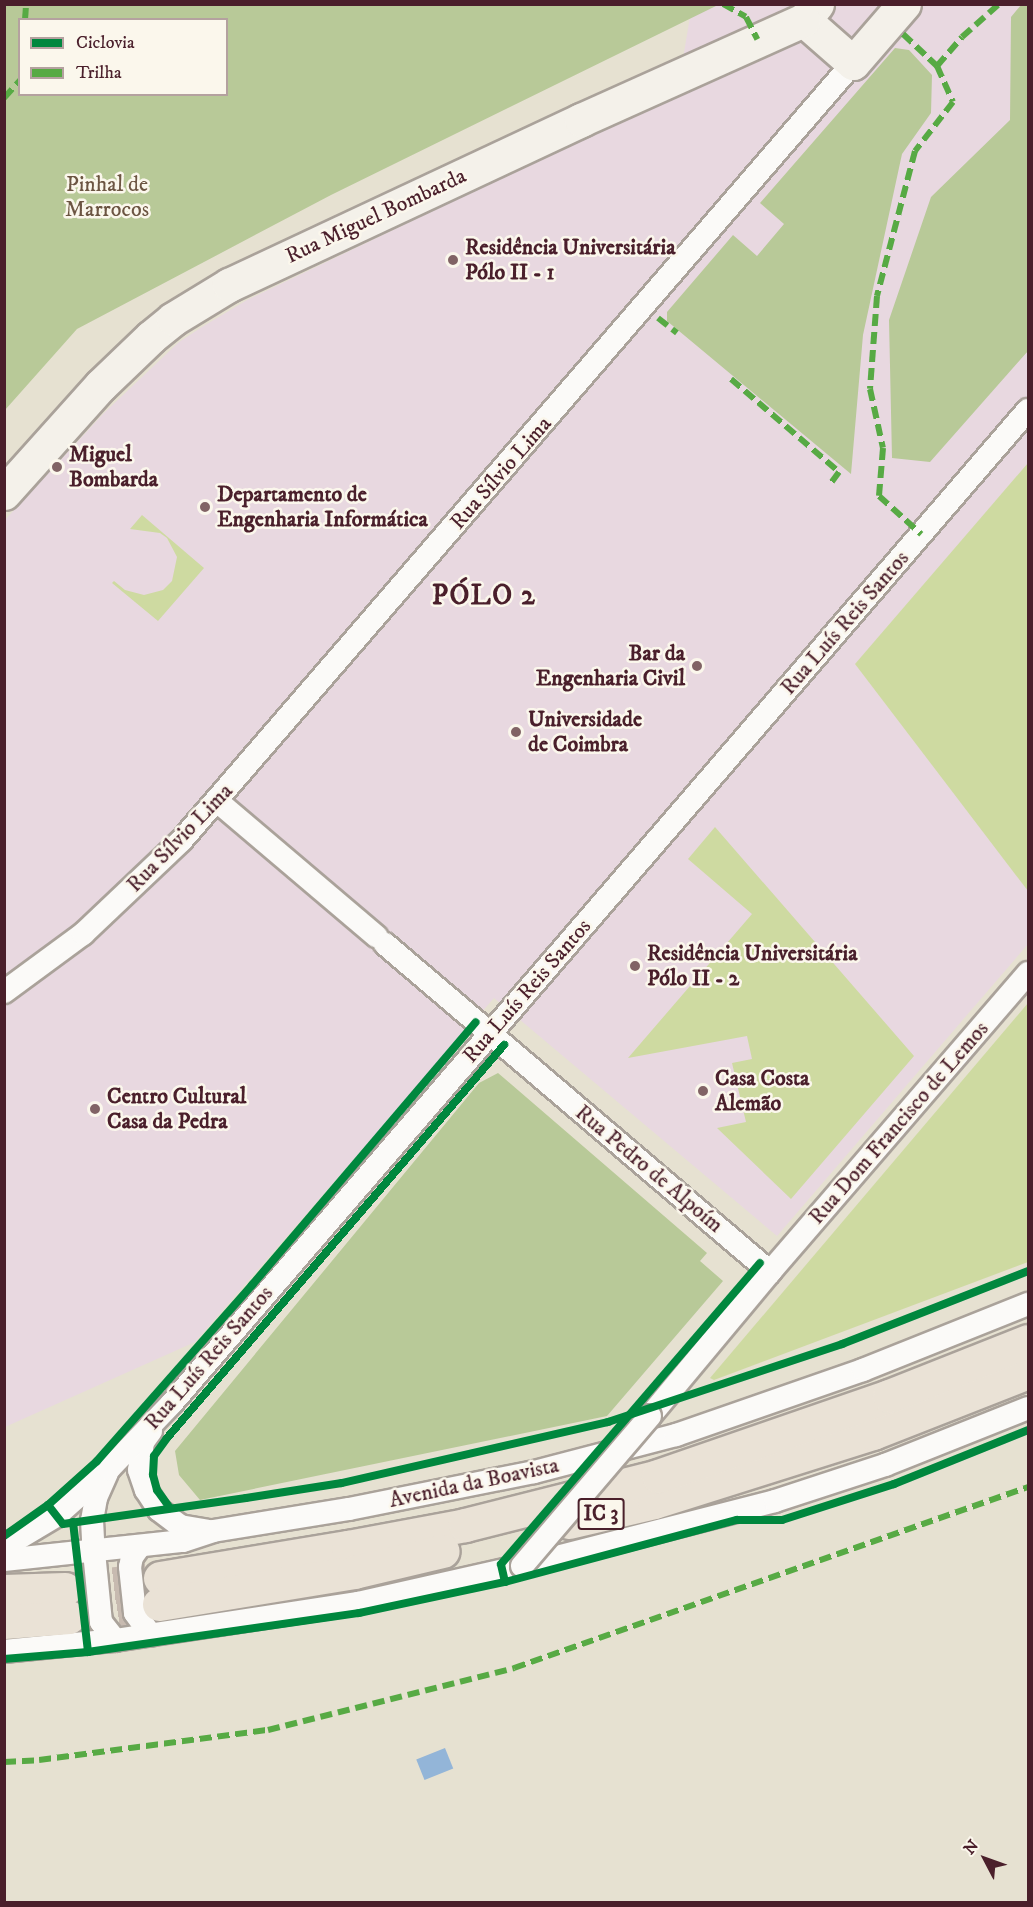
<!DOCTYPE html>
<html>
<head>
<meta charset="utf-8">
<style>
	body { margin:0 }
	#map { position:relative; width:1033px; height:1907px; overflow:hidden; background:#e6e1d1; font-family:"IM FELL DW Pica",serif }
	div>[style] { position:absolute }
	.built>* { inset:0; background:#e8d8e0 }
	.green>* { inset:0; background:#cedaa1 }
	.forest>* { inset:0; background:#b8c998 }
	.water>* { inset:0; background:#93b5d8; transform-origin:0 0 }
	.highway-tunnel>* { height:33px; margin-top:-16.5px; transform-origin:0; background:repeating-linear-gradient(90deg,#c7bab0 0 33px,transparent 0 49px) }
	.roads { filter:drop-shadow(2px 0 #aaa29a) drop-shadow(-2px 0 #aaa29a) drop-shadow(0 2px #aaa29a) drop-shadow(0 -2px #aaa29a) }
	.street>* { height:22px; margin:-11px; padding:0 11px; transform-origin:11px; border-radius:11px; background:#fbfaf8 }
	.secondary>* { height:33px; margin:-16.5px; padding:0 16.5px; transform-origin:16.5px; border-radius:16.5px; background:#f4f1ea }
	.highway>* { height:33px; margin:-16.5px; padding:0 16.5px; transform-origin:16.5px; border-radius:16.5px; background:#eae2d6 }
	.bridges { filter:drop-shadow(2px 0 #aaa29a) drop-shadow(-2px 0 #aaa29a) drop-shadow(0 2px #aaa29a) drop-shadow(0 -2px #aaa29a) }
	.street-bridge>* { height:22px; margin:-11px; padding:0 11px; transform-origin:11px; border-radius:11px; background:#fbfaf8 }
	.quiet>* { height:6px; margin-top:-3px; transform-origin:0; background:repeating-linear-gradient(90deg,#57aa44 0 12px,transparent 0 18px) }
	.cycleway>* { height:8px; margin:-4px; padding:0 4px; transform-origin:4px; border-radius:4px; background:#00873e }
	.dots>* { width:16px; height:16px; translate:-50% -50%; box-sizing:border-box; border:3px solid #fbf7ec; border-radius:50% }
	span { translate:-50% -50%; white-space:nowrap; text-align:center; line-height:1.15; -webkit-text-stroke:5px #fbf7ec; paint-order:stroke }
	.shield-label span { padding:2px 4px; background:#fbf7ec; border:2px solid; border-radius:4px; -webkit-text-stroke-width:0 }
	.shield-label { font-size:21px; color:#4a1f2b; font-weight:700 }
	.park-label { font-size:22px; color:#6c5542 }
	.street-label { font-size:22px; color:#4a1f2b }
	.poi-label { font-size:22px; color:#4a1f2b; font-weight:700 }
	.left { translate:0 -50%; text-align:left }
	.right { translate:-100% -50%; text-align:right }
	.district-label { font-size:28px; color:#4a1f2b; font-weight:700; letter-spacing:1.5px }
	.frame { position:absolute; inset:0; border:6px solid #4a1f2b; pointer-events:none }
	.legend { position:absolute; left:18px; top:18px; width:210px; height:78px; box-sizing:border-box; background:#fbf7ec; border:2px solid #b4a19f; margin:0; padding:8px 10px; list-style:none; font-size:18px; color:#4a1f2b }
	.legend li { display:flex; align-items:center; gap:12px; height:30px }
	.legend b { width:30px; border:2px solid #b4a19f }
	.north { position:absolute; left:955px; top:1829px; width:60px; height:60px; -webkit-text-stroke:4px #fbf7ec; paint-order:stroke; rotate:311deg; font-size:16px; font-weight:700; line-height:24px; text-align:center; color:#4a1f2b }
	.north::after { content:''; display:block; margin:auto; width:21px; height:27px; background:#4a1f2b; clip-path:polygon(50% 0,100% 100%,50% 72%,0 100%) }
</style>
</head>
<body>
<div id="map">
	<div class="built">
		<i style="clip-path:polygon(692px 5px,1028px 5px,1028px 944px,777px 1236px,494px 998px,195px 1342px,5px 1427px,4px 521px,104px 413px,179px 342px,202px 327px,247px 300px,677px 94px)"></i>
	</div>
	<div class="green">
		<i style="clip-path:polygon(1028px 463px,1028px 891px,855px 664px)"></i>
		<i style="clip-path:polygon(142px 515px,204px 568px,158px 621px,112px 583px,114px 581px,125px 590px,144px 595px,163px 590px,172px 581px,177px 557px,167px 538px,160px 533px,130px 529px)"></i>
		<i style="clip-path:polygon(715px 827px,914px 1056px,791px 1199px,717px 1128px,746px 1122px,732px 1063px,752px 1059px,747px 1036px,628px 1058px,752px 914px,688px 859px)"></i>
		<i style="clip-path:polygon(1028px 1003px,1028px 1262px,714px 1380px,710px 1378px)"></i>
	</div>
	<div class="forest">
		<i style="clip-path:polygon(evenodd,5px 4px,718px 4px,718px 5px,331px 195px,77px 329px,5px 410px,5px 4px,20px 20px,226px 20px,226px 94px,20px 94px,20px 20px)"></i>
		<i style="clip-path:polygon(1021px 5px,1028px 5px,1028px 351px,930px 462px,892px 458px,889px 320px,931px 197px,1010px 120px,1011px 17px)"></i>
		<i style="clip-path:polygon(895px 48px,909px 50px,932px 75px,931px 113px,902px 154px,863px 335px,851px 474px,667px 321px,667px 312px,733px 235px,757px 256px,784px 224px,760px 203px)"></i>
		<i style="clip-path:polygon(498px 1073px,707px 1253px,700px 1261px,723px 1281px,607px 1416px,200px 1500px,179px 1475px,175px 1451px,479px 1083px)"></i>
	</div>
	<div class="water">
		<i style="left:445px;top:1748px;width:22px;height:31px;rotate:68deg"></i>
	</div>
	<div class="highway-tunnel">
		<i style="left:65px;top:1589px;width:96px;rotate:-6.6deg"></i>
		<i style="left:69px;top:1617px;width:91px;rotate:-8.2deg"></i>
	</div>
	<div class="roads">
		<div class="street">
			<i style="left:217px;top:801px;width:209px;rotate:40.3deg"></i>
			<i style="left:385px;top:944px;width:506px;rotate:40.43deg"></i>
			<i style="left:4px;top:992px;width:98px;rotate:-36.3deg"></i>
			<i style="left:83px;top:934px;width:135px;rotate:-43.5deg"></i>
			<i style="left:181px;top:841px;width:1028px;rotate:-49.18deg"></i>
			<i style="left:650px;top:1416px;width:187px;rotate:-50.2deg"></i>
			<i style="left:770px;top:1272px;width:395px;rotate:-49.2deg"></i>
			<i style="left:151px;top:1431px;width:14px;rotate:126deg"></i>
			<i style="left:143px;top:1442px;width:28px;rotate:98deg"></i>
			<i style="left:139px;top:1470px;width:21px;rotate:71deg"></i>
			<i style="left:146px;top:1490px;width:24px;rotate:57deg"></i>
			<i style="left:159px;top:1510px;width:26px;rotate:37deg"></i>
			<i style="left:180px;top:1526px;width:27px;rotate:10deg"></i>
			<i style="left:107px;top:1473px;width:27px;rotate:114deg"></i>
			<i style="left:96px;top:1498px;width:22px;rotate:100deg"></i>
			<i style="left:92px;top:1520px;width:22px;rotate:87deg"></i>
			<i style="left:93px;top:1542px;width:80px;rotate:84.3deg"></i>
			<i style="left:101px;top:1622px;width:23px;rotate:52deg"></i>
			<i style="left:140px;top:1546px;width:14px;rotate:126deg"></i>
			<i style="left:132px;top:1557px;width:10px;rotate:101deg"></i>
			<i style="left:130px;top:1567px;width:46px;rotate:83.8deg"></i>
			<i style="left:135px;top:1613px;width:27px;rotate:54deg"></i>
			<i style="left:4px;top:1547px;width:61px;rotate:-30.8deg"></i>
			<i style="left:56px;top:1516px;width:71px;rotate:-41.6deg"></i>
			<i style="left:109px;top:1469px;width:91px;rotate:-46.3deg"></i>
			<i style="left:172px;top:1403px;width:1311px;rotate:-49.24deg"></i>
			<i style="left:4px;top:1560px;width:180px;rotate:-6.1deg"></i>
			<i style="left:183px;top:1541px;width:32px;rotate:-18deg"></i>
			<i style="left:213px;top:1531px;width:138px;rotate:-9.2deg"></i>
			<i style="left:349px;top:1509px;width:189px;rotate:-11.3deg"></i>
			<i style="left:534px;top:1472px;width:147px;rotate:-14.6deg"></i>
			<i style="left:676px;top:1435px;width:198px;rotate:-19.2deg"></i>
			<i style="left:863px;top:1370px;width:178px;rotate:-21.8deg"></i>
			<i style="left:4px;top:1651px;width:112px;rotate:-5.7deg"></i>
			<i style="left:115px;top:1640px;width:246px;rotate:-8.7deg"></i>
			<i style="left:358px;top:1603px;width:168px;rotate:-12.7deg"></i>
			<i style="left:522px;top:1566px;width:261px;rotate:-14.4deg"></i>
			<i style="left:775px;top:1501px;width:116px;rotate:-18.1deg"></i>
			<i style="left:885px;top:1465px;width:154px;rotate:-21.7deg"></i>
		</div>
		<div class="secondary">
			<i style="left:817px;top:4px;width:21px;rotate:129deg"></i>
			<i style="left:804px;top:20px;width:65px;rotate:41.3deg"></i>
			<i style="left:853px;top:63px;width:78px;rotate:-49.2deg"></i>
			<i style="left:4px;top:493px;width:145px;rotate:-48.1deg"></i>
			<i style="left:101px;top:385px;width:69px;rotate:-43.8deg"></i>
			<i style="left:151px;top:337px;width:28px;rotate:-39deg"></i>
			<i style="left:173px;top:319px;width:66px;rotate:-31.3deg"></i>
			<i style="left:229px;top:285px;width:389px;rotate:-25.1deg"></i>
			<i style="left:581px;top:120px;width:244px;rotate:-24.2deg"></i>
		</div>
		<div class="highway">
			<i style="left:569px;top:1522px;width:87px;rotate:-13.2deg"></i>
			<i style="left:654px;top:1502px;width:230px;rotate:-17.5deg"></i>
			<i style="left:873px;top:1433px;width:167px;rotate:-21.5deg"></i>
			<i style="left:160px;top:1578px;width:191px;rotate:-9.4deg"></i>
			<i style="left:348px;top:1547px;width:119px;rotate:-10.6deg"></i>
			<i style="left:465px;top:1525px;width:199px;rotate:-14.2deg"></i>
			<i style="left:658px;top:1476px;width:244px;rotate:-19.1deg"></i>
			<i style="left:889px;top:1396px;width:149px;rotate:-21.6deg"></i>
			<i style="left:4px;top:1591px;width:61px;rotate:-1.9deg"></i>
			<i style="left:159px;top:1604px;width:198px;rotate:-9.3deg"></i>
			<i style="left:354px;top:1572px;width:91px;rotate:-13.3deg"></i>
			<i style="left:4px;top:1622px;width:65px;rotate:-4.4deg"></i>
		</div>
	</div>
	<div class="bridges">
		<div class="street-bridge">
			<i style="left:522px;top:1566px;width:197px;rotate:-49.5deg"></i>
		</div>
	</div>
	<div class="quiet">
		<i style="left:723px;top:4px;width:26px;rotate:29deg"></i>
		<i style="left:746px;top:17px;width:25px;rotate:63deg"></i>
		<i style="left:25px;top:20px;width:16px;rotate:-86deg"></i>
		<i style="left:903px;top:34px;width:47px;rotate:43.3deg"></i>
		<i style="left:937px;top:66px;width:39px;rotate:66deg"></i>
		<i style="left:953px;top:102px;width:62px;rotate:127.8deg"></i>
		<i style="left:915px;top:151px;width:150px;rotate:104.7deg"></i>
		<i style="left:877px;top:296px;width:93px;rotate:94.3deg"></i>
		<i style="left:870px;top:389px;width:60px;rotate:77.6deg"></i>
		<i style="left:883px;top:448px;width:48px;rotate:94.8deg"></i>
		<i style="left:879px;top:496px;width:57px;rotate:42.1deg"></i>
		<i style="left:937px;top:66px;width:38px;rotate:-49deg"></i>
		<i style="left:962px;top:37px;width:50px;rotate:-41.7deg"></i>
		<i style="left:4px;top:98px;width:24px;rotate:-48deg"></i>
		<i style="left:658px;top:318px;width:24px;rotate:38deg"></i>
		<i style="left:731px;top:379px;width:143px;rotate:40.7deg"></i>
		<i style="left:839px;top:472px;width:14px;rotate:126deg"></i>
		<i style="left:4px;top:1762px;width:35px;rotate:-3deg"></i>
		<i style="left:39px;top:1760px;width:231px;rotate:-7.5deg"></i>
		<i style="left:268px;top:1730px;width:254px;rotate:-14.1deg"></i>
		<i style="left:514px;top:1668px;width:545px;rotate:-19.4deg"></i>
	</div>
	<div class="cycleway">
		<i style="left:48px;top:1505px;width:24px;rotate:52deg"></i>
		<i style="left:63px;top:1524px;width:185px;rotate:-8.1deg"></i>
		<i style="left:246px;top:1498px;width:97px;rotate:-8.9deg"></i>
		<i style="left:342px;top:1483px;width:273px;rotate:-12.9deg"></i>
		<i style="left:608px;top:1422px;width:247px;rotate:-18.4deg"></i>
		<i style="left:842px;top:1344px;width:200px;rotate:-21.4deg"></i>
		<i style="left:170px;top:1508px;width:22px;rotate:-126deg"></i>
		<i style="left:157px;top:1490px;width:16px;rotate:-105deg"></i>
		<i style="left:153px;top:1475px;width:19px;rotate:-87deg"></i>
		<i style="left:154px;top:1456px;width:22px;rotate:-54deg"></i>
		<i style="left:167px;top:1438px;width:518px;rotate:-49.39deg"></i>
		<i style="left:73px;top:1522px;width:131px;rotate:83.4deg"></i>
		<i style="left:4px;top:1536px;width:54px;rotate:-35.2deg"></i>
		<i style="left:48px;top:1505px;width:66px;rotate:-41.9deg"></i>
		<i style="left:97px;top:1461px;width:235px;rotate:-48.6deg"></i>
		<i style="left:252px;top:1285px;width:345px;rotate:-49.6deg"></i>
		<i style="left:505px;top:1582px;width:18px;rotate:-103deg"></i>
		<i style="left:501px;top:1564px;width:397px;rotate:-49.3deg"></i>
		<i style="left:4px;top:1659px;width:84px;rotate:-4.8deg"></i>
		<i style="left:88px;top:1652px;width:274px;rotate:-8.2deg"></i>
		<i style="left:359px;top:1613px;width:149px;rotate:-12deg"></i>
		<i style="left:505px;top:1582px;width:240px;rotate:-15deg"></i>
		<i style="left:737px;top:1520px;width:45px"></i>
		<i style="left:782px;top:1520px;width:118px;rotate:-17.8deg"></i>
		<i style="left:894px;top:1484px;width:144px;rotate:-21.9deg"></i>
	</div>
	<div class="dots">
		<i style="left:453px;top:260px;background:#816365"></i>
		<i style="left:57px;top:467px;background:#816365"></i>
		<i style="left:205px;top:507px;background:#816365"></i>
		<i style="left:697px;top:666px;background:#816365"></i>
		<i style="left:516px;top:732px;background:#816365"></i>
		<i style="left:635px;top:966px;background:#816365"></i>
		<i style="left:703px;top:1091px;background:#816365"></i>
		<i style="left:95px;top:1109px;background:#816365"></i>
	</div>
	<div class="shield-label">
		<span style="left:601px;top:1514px">IC 3</span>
	</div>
	<div class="park-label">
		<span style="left:107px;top:197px">Pinhal de<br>Marrocos</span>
	</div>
	<div class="street-label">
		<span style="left:376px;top:216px;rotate:-25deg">Rua Miguel Bombarda</span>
		<span style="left:501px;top:473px;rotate:-49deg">Rua Sílvio Lima</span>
		<span style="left:845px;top:623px;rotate:-49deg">Rua Luís Reis Santos</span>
		<span style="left:180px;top:838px;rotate:-46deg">Rua Sílvio Lima</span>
		<span style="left:527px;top:991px;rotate:-49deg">Rua Luís Reis Santos</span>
		<span style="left:899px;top:1123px;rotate:-49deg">Rua Dom Francisco de Lemos</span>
		<span style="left:649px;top:1169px;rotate:40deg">Rua Pedro de Alpoím</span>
		<span style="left:209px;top:1358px;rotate:-49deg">Rua Luís Reis Santos</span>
		<span style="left:474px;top:1483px;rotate:-12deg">Avenida da Boavista</span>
	</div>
	<div class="poi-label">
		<span class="left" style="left:465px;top:260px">Residência Universitária<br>Pólo II - 1</span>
		<span class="left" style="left:69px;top:467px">Miguel<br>Bombarda</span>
		<span class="left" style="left:217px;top:507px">Departamento de<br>Engenharia Informática</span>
		<span class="right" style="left:685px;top:666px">Bar da<br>Engenharia Civil</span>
		<span class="left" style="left:528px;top:732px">Universidade<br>de Coimbra</span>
		<span class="left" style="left:647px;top:966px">Residência Universitária<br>Pólo II - 2</span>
		<span class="left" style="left:715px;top:1091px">Casa Costa<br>Alemão</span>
		<span class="left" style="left:107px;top:1109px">Centro Cultural<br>Casa da Pedra</span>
	</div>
	<div class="district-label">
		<span style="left:484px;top:596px">PÓLO 2</span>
	</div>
	<div class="frame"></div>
	<ul class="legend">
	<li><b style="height:8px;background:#00873e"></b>Ciclovia</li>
	<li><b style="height:8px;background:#57aa44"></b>Trilha</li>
	</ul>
	<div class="north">N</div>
</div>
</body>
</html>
